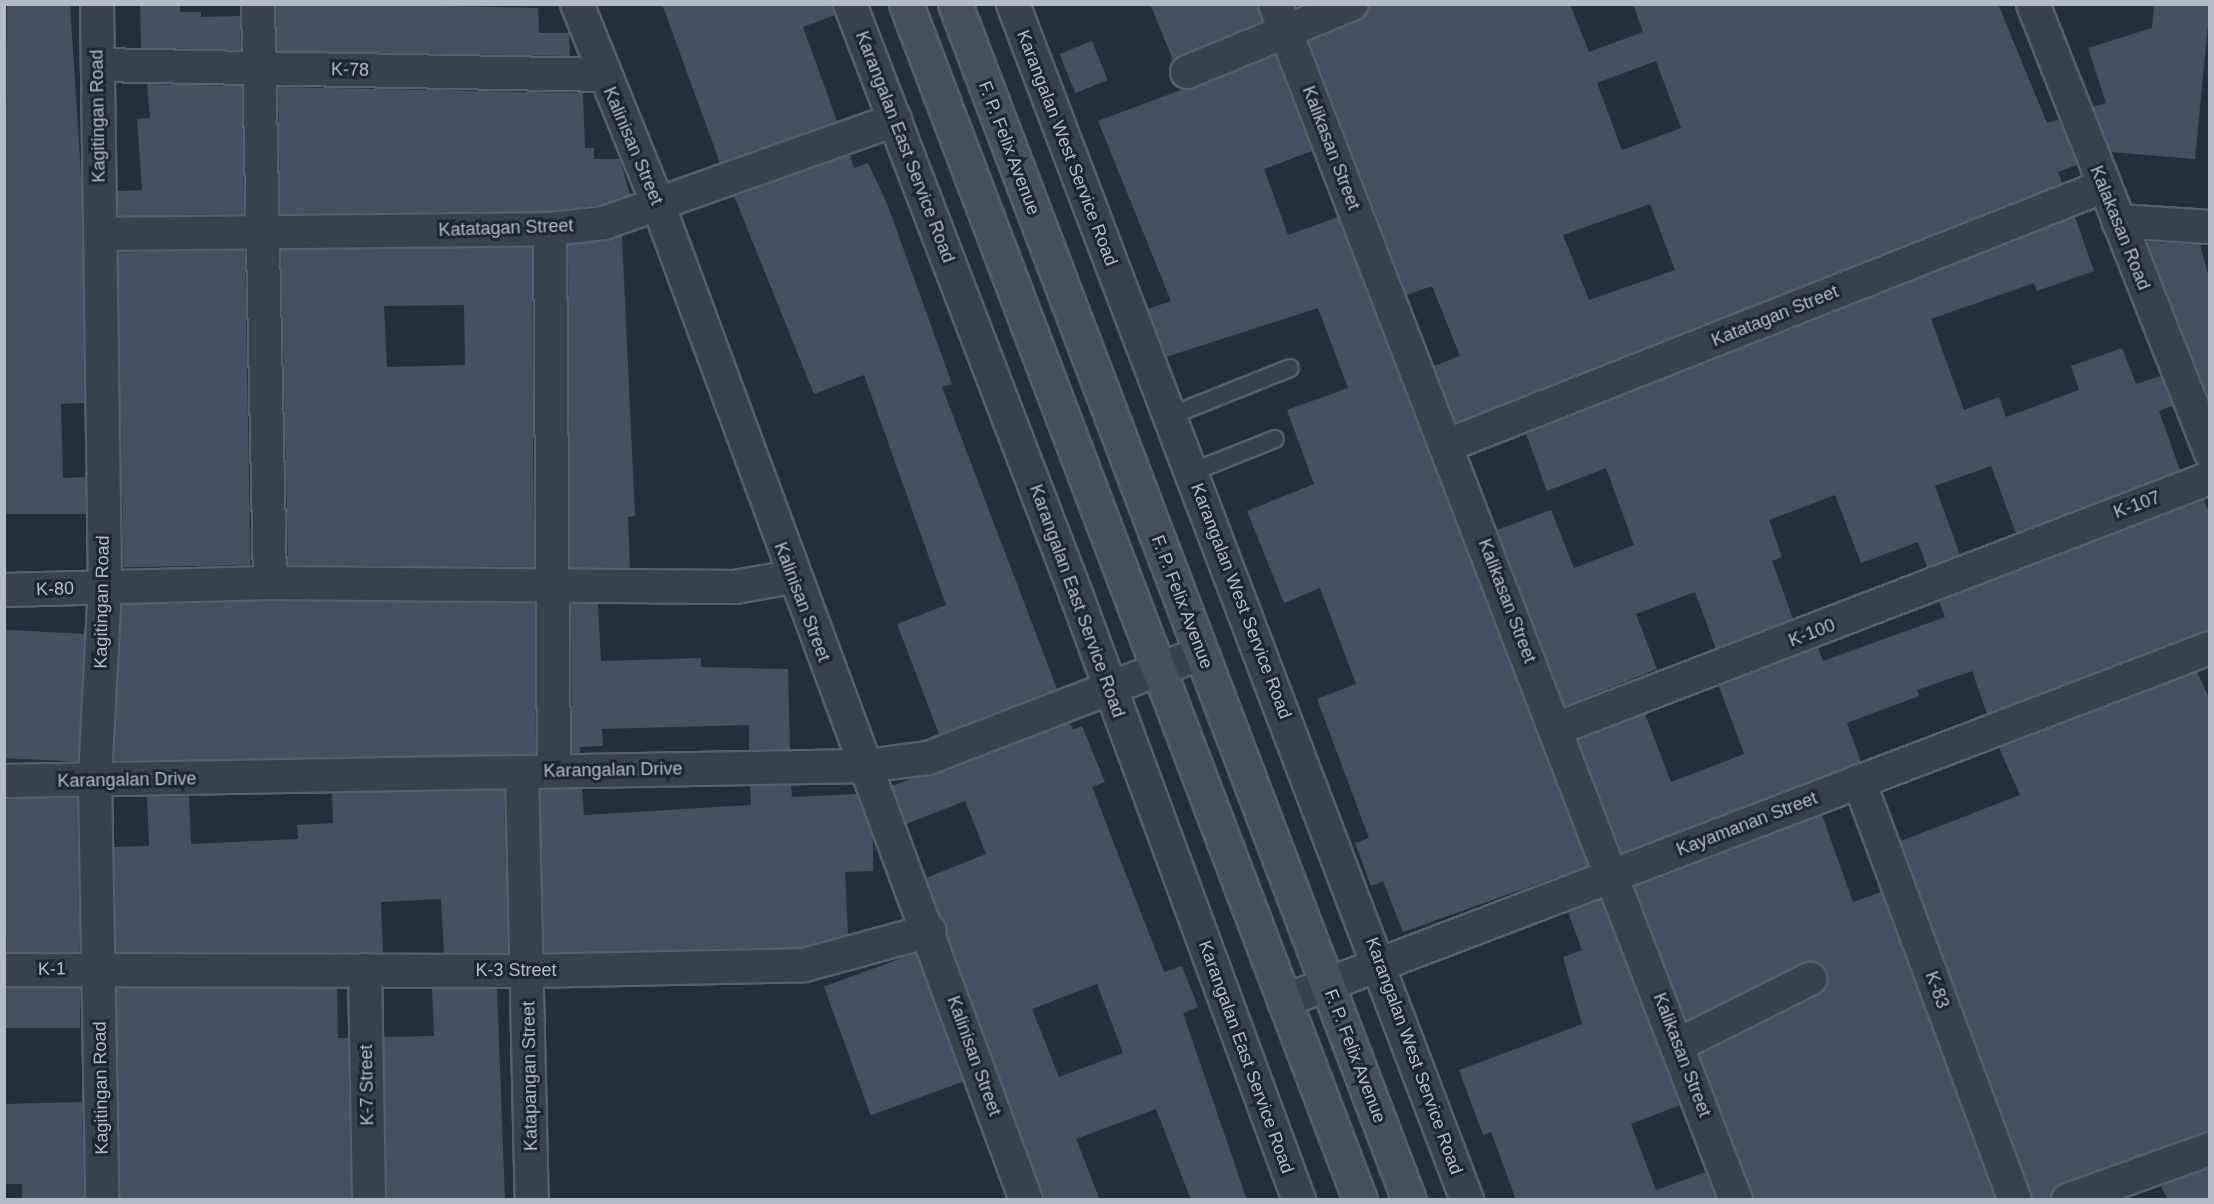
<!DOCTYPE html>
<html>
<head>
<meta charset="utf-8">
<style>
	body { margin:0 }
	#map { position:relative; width:2214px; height:1204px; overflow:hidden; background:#242f3e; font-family:Arial,sans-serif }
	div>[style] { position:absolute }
	.building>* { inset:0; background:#455162; transform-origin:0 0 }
	.roads { filter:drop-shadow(2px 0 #565f6c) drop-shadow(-2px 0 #565f6c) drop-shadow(0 2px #565f6c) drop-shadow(0 -2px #565f6c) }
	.lane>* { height:16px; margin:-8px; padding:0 8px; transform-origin:8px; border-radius:8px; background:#38414e }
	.street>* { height:32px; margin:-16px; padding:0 16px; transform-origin:16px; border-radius:16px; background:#38414e }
	.secondary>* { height:33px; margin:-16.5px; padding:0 16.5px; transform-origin:16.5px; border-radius:16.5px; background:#465061 }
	span { translate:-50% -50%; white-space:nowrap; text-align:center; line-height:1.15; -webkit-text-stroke:6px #1d2633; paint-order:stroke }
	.street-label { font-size:18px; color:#b4bcc9 }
	.frame { position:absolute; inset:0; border:6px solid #b4bcc9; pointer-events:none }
</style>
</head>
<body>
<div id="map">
	<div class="building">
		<i style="clip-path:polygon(7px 4px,70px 4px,82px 190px,84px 403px,61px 404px,63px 478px,86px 477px,86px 514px,4px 514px)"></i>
		<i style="clip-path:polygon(140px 4px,180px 4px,180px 12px,201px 12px,201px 17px,240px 16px,241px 50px,141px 48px)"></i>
		<i style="clip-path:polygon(356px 4px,538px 8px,539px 33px,569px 33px,570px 56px,277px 51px,276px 6px)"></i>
		<i style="clip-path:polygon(662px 4px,832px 4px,835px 15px,803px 27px,837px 121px,720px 163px)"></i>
		<i style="clip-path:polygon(1150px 4px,1257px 4px,1262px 21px,1173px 60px)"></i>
		<i style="clip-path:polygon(evenodd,1370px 4px,1570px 4px,1589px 52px,1643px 32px,1633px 4px,1998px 4px,2047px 123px,2059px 119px,2077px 165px,2058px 172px,2062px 183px,1456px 423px,1434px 366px,1460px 356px,1432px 286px,1407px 295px,1309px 41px,1359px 20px,1370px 4px,1656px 61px,1681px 128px,1622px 150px,1597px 83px,1656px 61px,1370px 4px,1650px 204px,1675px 270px,1589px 300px,1563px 235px,1650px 204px)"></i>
		<i style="clip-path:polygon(2154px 4px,2210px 4px,2195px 159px,2111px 152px,2093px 107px,2106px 103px,2088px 48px,2152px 28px)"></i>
		<i style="left:1092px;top:41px;width:42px;height:35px;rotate:68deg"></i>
		<i style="clip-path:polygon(1275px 55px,1312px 151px,1264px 169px,1288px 235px,1338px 217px,1588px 866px,1403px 932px,1383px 881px,1371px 886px,1355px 843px,1369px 838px,1317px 699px,1356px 684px,1320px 588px,1284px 603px,1247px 511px,1314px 484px,1287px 410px,1348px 388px,1318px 308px,1166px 357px,1148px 309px,1171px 301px,1098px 121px)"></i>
		<i style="clip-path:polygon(147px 84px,242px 86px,244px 214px,118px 216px,118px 191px,142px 190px,137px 119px,150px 118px)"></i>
		<i style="clip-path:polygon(278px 87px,583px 93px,585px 148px,594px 148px,594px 159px,620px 159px,630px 195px,600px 205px,549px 211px,280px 214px)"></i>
		<i style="clip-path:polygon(850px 155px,854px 168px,868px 163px,888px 206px,952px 384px,942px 387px,1057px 689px,939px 734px,897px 624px,946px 605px,864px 375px,814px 394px,734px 196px)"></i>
		<i style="clip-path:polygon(2075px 217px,2094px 271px,2037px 291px,2034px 283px,1931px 319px,1964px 410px,1999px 397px,2006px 417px,2079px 390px,2071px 366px,2122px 348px,2136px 384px,2161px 376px,2172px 406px,2159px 411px,2180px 470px,2016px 533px,1991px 466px,1935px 486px,1960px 555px,1927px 567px,1918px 542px,1861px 563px,1835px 495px,1769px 520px,1782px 557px,1772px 561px,1793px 619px,1716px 649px,1695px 592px,1636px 614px,1657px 669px,1565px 706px,1497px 530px,1551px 510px,1574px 568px,1634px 545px,1606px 468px,1547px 491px,1526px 434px)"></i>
		<i style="clip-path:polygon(622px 236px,635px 516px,628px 517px,630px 568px,570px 568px,568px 245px)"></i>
		<i style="clip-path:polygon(2146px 242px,2200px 244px,2210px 282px,2210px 402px)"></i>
		<i style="clip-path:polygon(evenodd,532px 247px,534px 567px,288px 565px,281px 250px,532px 247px,464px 305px,465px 365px,387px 367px,384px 306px,464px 305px)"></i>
		<i style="left:245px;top:250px;width:315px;height:127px;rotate:89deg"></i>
		<i style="clip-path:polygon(2204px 500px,2210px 515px,2210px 630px,1987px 714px,1972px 671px,1917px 690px,1919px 696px,1847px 723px,1861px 762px,1622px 853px,1578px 740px,1645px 714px,1671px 782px,1744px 754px,1719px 686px,1818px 648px,1823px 661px,1945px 617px,1939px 601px)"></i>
		<i style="clip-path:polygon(270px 601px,535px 603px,536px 754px,114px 761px,122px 605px)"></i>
		<i style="clip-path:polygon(571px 604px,598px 604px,601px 661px,701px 658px,701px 667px,788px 669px,790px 749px,749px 750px,749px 725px,602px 729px,603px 746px,580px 747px,580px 753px,572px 753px)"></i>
		<i style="left:85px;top:634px;width:128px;height:81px;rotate:93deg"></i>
		<i style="clip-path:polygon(2197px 672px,2210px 700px,2210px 1132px,2062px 1183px,2050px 1200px,2032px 1200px,1901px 841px,2020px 795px,1999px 748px)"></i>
		<i style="clip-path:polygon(evenodd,1070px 723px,1073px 730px,1082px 726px,1105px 782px,1092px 787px,1164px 972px,1182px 966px,1198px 1007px,1183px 1013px,1247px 1200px,1191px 1200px,1156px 1109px,1076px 1139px,1100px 1200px,1043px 1200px,926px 878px,986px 854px,965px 801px,906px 824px,892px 786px,1070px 723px,1097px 984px,1123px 1053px,1059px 1077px,1032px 1009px,1097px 984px)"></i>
		<i style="clip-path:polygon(791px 785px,792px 797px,857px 794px,873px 837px,873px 871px,845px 872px,848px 934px,801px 947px,544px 953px,540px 790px,582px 789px,584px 815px,751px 805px,750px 786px)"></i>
		<i style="clip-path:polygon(504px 790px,508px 953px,444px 953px,441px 899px,381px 902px,383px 953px,116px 952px,114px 847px,149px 846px,147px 797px,189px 796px,191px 844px,298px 839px,297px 825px,333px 823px,332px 793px)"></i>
		<i style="left:77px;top:798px;width:154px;height:73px;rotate:89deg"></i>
		<i style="clip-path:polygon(1822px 815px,1853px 902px,1881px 892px,1996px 1200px,1754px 1200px,1699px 1055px,1818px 995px,1825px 988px,1826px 972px,1819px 964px,1802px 963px,1686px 1021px,1635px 887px)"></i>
		<i style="clip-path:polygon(1601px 899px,1680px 1105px,1631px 1124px,1656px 1190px,1706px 1172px,1717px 1200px,1516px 1200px,1491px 1132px,1483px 1135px,1459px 1070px,1582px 1024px,1563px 957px,1582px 950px,1568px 912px)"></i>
		<i style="left:916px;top:953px;width:137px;height:98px;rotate:70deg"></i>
		<i style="left:4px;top:988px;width:76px;height:40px"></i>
		<i style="clip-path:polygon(116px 988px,337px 989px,338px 1038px,348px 1038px,351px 1200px,120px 1200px)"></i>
		<i style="clip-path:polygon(432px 989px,497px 989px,505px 1200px,387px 1200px,384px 1037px,434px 1036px)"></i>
		<i style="clip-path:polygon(82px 1102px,84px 1200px,22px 1200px,22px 1184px,4px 1184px,4px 1104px)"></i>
		<i style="clip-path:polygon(2210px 1168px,2210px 1200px,2168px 1200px,2161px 1186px)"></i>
	</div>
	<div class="roads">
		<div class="lane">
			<i style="left:1170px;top:416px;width:129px;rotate:-21.8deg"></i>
			<i style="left:1192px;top:472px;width:89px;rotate:-21.7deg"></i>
		</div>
		<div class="street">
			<i style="left:97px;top:4px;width:583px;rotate:89.21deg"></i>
			<i style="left:105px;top:587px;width:194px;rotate:93deg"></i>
			<i style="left:95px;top:781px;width:419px;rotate:89deg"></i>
			<i style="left:258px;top:4px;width:579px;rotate:88.81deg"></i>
			<i style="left:577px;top:4px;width:216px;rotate:68deg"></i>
			<i style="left:658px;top:204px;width:1062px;rotate:69.72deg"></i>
			<i style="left:850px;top:4px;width:632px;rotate:69.04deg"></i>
			<i style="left:1076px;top:594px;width:646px;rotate:69.8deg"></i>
			<i style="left:1013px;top:4px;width:1279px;rotate:69.21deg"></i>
			<i style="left:1275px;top:4px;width:1282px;rotate:68.92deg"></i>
			<i style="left:2033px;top:4px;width:482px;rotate:68.4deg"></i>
			<i style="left:98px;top:65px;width:505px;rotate:1.13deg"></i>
			<i style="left:1187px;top:72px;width:178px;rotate:-22.4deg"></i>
			<i style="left:2118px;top:221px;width:92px;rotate:3.7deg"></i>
			<i style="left:550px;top:229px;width:542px;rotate:89.58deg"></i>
			<i style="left:100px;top:234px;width:450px;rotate:-0.6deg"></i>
			<i style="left:550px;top:229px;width:54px;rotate:-6.3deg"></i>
			<i style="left:604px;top:223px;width:309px;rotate:-19.5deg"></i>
			<i style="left:1448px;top:445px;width:703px;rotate:-21.53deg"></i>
			<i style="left:4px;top:590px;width:266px;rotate:-1.5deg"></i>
			<i style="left:270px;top:583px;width:465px;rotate:0.5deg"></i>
			<i style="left:735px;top:587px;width:58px;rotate:-10deg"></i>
			<i style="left:1556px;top:729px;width:701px;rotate:-21deg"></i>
			<i style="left:522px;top:772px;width:428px;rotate:88.7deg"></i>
			<i style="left:4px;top:781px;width:862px;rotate:-1deg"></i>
			<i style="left:866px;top:766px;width:63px;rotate:-7.4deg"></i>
			<i style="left:928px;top:758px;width:292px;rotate:-21deg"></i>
			<i style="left:1859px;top:781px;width:447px;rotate:69.6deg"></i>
			<i style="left:4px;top:970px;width:524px;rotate:0.11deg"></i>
			<i style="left:528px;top:971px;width:276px;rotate:-1.2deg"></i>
			<i style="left:804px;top:965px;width:130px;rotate:-15.2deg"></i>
			<i style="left:365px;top:970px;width:230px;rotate:89deg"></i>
			<i style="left:1284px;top:1001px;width:991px;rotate:-20.87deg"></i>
			<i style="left:1678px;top:1045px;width:148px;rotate:-26.6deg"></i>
			<i style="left:2068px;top:1200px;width:151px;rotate:-19.8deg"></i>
		</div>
		<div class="secondary">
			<i style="left:906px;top:4px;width:1279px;rotate:69.21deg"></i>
			<i style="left:955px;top:4px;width:1279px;rotate:69.21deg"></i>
		</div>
	</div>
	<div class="street-label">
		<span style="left:350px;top:70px;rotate:1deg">K-78</span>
		<span style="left:98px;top:116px;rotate:-91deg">Kagitingan Road</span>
		<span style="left:633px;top:146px;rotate:67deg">Kalinisan Street</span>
		<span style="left:905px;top:147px;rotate:69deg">Karangalan East Service Road</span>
		<span style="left:1009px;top:148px;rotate:69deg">F. P. Felix Avenue</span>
		<span style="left:1067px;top:148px;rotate:69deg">Karangalan West Service Road</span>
		<span style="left:1331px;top:148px;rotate:69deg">Kalikasan Street</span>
		<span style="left:506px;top:228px;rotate:-2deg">Katatagan Street</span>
		<span style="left:2120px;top:228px;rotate:68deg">Kalakasan Road</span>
		<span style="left:1775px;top:316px;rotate:-22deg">Katatagan Street</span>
		<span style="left:2137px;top:505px;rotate:-20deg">K-107</span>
		<span style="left:55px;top:589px;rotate:-2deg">K-80</span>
		<span style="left:1077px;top:601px;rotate:70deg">Karangalan East Service Road</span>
		<span style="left:1241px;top:601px;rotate:69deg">Karangalan West Service Road</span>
		<span style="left:1507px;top:601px;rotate:69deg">Kalikasan Street</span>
		<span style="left:102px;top:602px;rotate:-89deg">Kagitingan Road</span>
		<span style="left:802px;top:602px;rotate:69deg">Kalinisan Street</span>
		<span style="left:1182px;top:602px;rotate:69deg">F. P. Felix Avenue</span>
		<span style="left:1812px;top:633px;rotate:-21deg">K-100</span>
		<span style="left:613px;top:770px;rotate:-1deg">Karangalan Drive</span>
		<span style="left:127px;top:780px;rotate:-1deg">Karangalan Drive</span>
		<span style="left:1747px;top:824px;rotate:-21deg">Kayamanan Street</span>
		<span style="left:52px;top:969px;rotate:-1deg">K-1</span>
		<span style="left:516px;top:970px">K-3 Street</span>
		<span style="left:1937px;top:990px;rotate:70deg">K-83</span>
		<span style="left:1682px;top:1055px;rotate:69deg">Kalikasan Street</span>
		<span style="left:974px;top:1056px;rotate:70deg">Kalinisan Street</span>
		<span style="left:1355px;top:1056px;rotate:69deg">F. P. Felix Avenue</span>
		<span style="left:1414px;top:1056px;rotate:70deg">Karangalan West Service Road</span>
		<span style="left:1246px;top:1057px;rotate:70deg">Karangalan East Service Road</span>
		<span style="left:530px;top:1076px;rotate:-91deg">Katapangan Street</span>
		<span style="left:367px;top:1085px;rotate:-91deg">K-7 Street</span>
		<span style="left:101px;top:1088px;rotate:-91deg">Kagitingan Road</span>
	</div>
	<div class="frame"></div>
</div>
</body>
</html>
